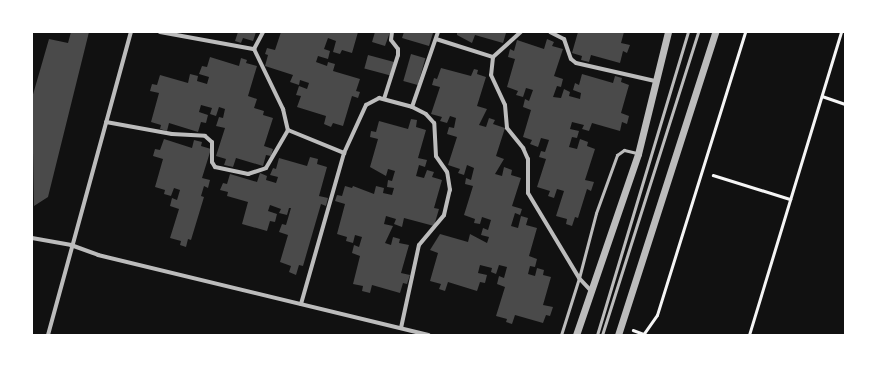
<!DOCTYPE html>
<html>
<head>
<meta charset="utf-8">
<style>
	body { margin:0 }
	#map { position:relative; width:877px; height:367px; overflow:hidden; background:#111; font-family:Merriweather,serif }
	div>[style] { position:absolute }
	.building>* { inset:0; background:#4a4a4a; transform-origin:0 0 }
	.path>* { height:2.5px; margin:-1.25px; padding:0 1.25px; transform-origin:1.25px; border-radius:1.25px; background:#f5f5f5 }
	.service>* { height:3px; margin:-1.5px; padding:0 1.5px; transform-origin:1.5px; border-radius:1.5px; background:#bcbcbc }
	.minor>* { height:4px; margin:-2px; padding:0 2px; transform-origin:2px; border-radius:2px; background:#bcbcbc }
	.tertiary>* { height:7px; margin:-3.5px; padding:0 3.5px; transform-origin:3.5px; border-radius:3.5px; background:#bcbcbc }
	span { translate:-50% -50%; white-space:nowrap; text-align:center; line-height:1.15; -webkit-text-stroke:3.5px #fff; paint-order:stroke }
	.frame { position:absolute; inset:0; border:33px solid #fff; pointer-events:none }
</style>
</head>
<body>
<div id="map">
	<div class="building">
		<i style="clip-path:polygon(71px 32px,89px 32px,48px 197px,34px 206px,32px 98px,49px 39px,68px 43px)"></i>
		<i style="clip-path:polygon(238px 32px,256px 32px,253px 41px,243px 38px,241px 43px,235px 41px)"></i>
		<i style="clip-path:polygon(281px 32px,358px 32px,352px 53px,342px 50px,340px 54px,333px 52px,336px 41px,328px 38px,324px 49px,330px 51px,328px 59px,318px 56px,316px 62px,327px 66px,328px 62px,335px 64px,333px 71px,360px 79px,356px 91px,360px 92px,358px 98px,352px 96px,343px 126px,333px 123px,331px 127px,324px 124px,326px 116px,297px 107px,301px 96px,296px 95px,299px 86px,307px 89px,309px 83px,300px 80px,299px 85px,290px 82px,293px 75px,265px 66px,268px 55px,265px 54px,267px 48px,275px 50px)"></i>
		<i style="clip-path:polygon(375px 32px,390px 32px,385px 46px,372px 42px)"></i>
		<i style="clip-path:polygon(404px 32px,430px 32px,433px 33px,429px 46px,402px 38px)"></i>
		<i style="clip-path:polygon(457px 32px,511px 32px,506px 33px,503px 43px,475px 35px,472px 43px,457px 35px)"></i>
		<i style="clip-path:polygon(578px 32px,624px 32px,621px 43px,630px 45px,627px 53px,623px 51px,620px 63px,591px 55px,589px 62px,581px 60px,582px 56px,572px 53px)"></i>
		<i style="clip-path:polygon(547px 39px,554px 42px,552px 46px,563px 49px,554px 76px,563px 79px,561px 87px,557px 86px,553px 97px,561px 98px,564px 89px,570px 92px,569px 96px,580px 99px,581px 93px,573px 90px,575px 83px,579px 85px,582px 74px,613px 83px,615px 76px,622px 78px,621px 82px,629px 85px,621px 113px,629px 116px,627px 124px,622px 122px,620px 131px,592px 123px,589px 131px,582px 129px,584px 125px,572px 122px,570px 129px,579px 131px,577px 138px,572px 137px,569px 147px,577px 149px,580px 139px,588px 142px,587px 146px,595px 149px,585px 180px,594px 182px,591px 191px,587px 189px,578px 218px,575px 217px,572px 226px,566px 224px,567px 219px,556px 216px,564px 191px,557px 189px,554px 198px,548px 196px,550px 191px,537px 187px,546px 159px,539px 157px,541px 151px,545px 152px,549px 140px,541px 138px,538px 147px,530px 144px,532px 140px,523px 137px,531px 110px,523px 107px,525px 99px,529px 101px,533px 90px,526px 88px,523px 97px,516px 95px,518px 91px,507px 87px,515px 59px,508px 57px,510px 49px,514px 51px,517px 40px,544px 49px)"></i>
		<i style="left:411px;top:54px;width:15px;height:28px;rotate:16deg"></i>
		<i style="left:368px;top:55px;width:27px;height:14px;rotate:15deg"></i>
		<i style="clip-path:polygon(210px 57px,239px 66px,241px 58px,247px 60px,246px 63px,257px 66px,248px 96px,257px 99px,254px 108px,264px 111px,263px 115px,273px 118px,264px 146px,273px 149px,271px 156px,266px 155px,263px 166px,236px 158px,233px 167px,224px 165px,226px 159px,216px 156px,225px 128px,216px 126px,219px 117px,223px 118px,225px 109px,219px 107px,216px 116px,210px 114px,212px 108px,201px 105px,199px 112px,208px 115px,206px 123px,201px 122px,198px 132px,169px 123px,167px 131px,160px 129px,161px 125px,151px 122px,159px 93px,150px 91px,152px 84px,157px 85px,160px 75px,188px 83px,190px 74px,198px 76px,197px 81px,207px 84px,209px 77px,199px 74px,202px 66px,207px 67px)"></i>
		<i style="clip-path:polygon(441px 68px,471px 76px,474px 69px,478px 70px,477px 74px,486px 77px,477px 106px,487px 109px,479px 125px,486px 127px,489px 118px,495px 120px,493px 124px,505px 128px,496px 156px,504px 159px,495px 174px,502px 176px,504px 167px,512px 170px,511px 175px,521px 178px,512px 206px,522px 209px,520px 215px,515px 213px,511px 226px,518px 228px,521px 216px,528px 218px,526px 225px,537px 228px,529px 256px,537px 259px,535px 267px,530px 266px,528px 274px,535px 276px,537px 268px,544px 270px,543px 275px,551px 277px,543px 305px,553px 307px,550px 316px,546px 315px,543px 323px,515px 315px,512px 324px,506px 322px,507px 319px,496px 316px,505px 287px,497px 284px,499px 276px,504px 278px,507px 267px,499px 265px,496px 274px,491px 272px,492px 268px,480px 265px,478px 273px,487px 275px,485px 283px,480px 282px,477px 291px,448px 282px,445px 291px,439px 289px,441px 284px,430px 281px,438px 253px,430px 250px,440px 234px,468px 242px,470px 234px,487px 243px,489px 237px,481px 235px,483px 228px,488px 230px,491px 220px,482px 217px,480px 224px,474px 223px,475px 219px,464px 215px,473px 186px,465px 184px,466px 178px,471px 180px,474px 168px,467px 165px,464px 175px,458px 173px,460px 169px,448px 165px,457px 137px,447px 134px,449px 127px,454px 128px,456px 118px,450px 116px,447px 123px,440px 121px,442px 117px,431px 114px,440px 87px,432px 85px,434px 78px,437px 79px)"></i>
		<i style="clip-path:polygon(411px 119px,417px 120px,416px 127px,426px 130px,418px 158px,427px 160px,425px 167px,419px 165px,416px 176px,424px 178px,427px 170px,434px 172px,432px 177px,442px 180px,434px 208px,439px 209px,434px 226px,404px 218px,402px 227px,394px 224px,396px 219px,386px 216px,384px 224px,393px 226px,385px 243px,391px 245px,393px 237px,400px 239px,399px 243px,409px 245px,401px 273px,410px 275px,407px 284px,403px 283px,400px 293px,372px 285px,370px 293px,362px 291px,363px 286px,353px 284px,360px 256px,352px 253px,354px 245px,359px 247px,362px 237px,355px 235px,353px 243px,346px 241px,347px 237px,337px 234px,345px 204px,335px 201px,337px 195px,342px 196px,345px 186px,352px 188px,353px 186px,374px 194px,376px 186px,384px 188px,383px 193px,392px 195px,394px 188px,387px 187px,388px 180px,392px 181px,395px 171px,388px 169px,386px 176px,370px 167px,378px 139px,370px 137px,371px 131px,376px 132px,379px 121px,408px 129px)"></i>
		<i style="clip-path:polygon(164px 139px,192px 148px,194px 140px,202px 142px,201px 146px,211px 149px,202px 178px,210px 180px,208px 188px,204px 186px,201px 196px,204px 197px,191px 240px,188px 239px,186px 247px,180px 245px,181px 241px,170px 238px,179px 209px,170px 206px,172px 198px,177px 200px,180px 190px,174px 188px,171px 196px,164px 194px,165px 190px,155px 187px,163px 159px,153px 156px,155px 149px,160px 150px)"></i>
		<i style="clip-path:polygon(310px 157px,318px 159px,317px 164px,327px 167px,319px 196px,328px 198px,326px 206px,321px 204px,303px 266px,299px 265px,296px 275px,289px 272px,291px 266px,280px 262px,288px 235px,279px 232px,282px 224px,286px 225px,291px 208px,289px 208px,287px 215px,279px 213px,281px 209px,270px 205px,268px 211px,277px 214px,275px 222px,270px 221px,267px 231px,242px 224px,248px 202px,227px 196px,228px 192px,220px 190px,223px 183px,227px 184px,230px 174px,257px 182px,260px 173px,267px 176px,266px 180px,276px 183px,278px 177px,270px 175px,273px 168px,276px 169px,279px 158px,307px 166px)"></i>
	</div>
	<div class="path">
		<i style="left:822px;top:96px;width:24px;rotate:19deg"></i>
		<i style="left:713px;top:175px;width:81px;rotate:17.3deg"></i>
		<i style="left:633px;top:330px;width:15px;rotate:20deg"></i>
		<i style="left:643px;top:335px;width:24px;rotate:-55deg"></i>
		<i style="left:657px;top:315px;width:296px;rotate:-72.7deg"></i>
		<i style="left:749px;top:335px;width:317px;rotate:-73.1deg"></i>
	</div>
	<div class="service">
		<i style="left:561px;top:335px;width:60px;rotate:-72.5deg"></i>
		<i style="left:579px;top:278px;width:67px;rotate:-75.3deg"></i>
		<i style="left:596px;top:213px;width:62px;rotate:-70.1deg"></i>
		<i style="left:617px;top:155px;width:9px;rotate:-36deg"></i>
		<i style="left:624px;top:150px;width:13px;rotate:13deg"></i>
		<i style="left:597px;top:335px;width:316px;rotate:-73.3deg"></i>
		<i style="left:602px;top:335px;width:318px;rotate:-72.4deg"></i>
	</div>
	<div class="minor">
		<i style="left:160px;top:32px;width:96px;rotate:10.3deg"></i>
		<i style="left:254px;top:49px;width:67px;rotate:64.2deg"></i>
		<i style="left:283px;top:109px;width:22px;rotate:77deg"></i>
		<i style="left:288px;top:130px;width:61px;rotate:22.3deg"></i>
		<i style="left:550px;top:32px;width:16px;rotate:27deg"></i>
		<i style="left:564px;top:39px;width:21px;rotate:71deg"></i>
		<i style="left:571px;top:59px;width:6px;rotate:39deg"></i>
		<i style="left:576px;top:63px;width:81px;rotate:12.8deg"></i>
		<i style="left:436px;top:39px;width:60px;rotate:17.5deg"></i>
		<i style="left:493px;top:57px;width:18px;rotate:96deg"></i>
		<i style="left:491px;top:75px;width:33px;rotate:65deg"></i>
		<i style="left:505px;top:105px;width:23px;rotate:85deg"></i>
		<i style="left:507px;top:128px;width:26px;rotate:51deg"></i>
		<i style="left:523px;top:148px;width:12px;rotate:66deg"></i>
		<i style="left:528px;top:159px;width:34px;rotate:90deg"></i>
		<i style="left:528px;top:193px;width:99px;rotate:59deg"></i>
		<i style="left:579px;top:278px;width:16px;rotate:47deg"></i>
		<i style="left:254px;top:49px;width:19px;rotate:-62deg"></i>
		<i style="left:493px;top:57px;width:38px;rotate:-42deg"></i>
		<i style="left:384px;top:99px;width:46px;rotate:-72.3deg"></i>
		<i style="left:398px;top:55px;width:6px;rotate:-90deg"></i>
		<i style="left:398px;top:49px;width:11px;rotate:-128deg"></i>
		<i style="left:391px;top:40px;width:8px;rotate:-83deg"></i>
		<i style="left:106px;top:122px;width:67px;rotate:10.3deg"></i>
		<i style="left:172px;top:134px;width:33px;rotate:3deg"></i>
		<i style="left:205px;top:136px;width:9px;rotate:41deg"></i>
		<i style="left:212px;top:142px;width:20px;rotate:90deg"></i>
		<i style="left:212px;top:162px;width:6px;rotate:59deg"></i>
		<i style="left:215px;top:167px;width:34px;rotate:12deg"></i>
		<i style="left:248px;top:174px;width:19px;rotate:-18deg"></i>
		<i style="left:266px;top:168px;width:44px;rotate:-59.9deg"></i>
		<i style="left:32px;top:238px;width:40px;rotate:10deg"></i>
		<i style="left:71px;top:245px;width:29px;rotate:20deg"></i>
		<i style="left:98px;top:255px;width:340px;rotate:13.6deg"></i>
		<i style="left:301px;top:304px;width:157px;rotate:-74.1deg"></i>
		<i style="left:344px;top:153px;width:53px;rotate:-65.4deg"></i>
		<i style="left:366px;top:105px;width:15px;rotate:-28deg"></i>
		<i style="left:379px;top:98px;width:34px;rotate:15deg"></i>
		<i style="left:412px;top:107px;width:79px;rotate:-70.9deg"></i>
		<i style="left:401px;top:328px;width:85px;rotate:-77.8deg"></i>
		<i style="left:419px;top:245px;width:39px;rotate:-50deg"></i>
		<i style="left:444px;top:215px;width:26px;rotate:-77deg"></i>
		<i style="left:450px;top:190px;width:18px;rotate:-99deg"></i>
		<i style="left:447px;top:172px;width:19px;rotate:-125deg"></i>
		<i style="left:436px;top:156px;width:33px;rotate:-93deg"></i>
		<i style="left:434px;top:123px;width:12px;rotate:-132deg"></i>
		<i style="left:426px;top:114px;width:16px;rotate:-153deg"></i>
		<i style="left:48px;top:335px;width:314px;rotate:-74.7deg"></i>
	</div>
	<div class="tertiary">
		<i style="left:576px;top:335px;width:191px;rotate:-71.1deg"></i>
		<i style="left:638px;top:154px;width:126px;rotate:-76.2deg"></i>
		<i style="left:618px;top:335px;width:318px;rotate:-72.2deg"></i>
	</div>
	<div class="frame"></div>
</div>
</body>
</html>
